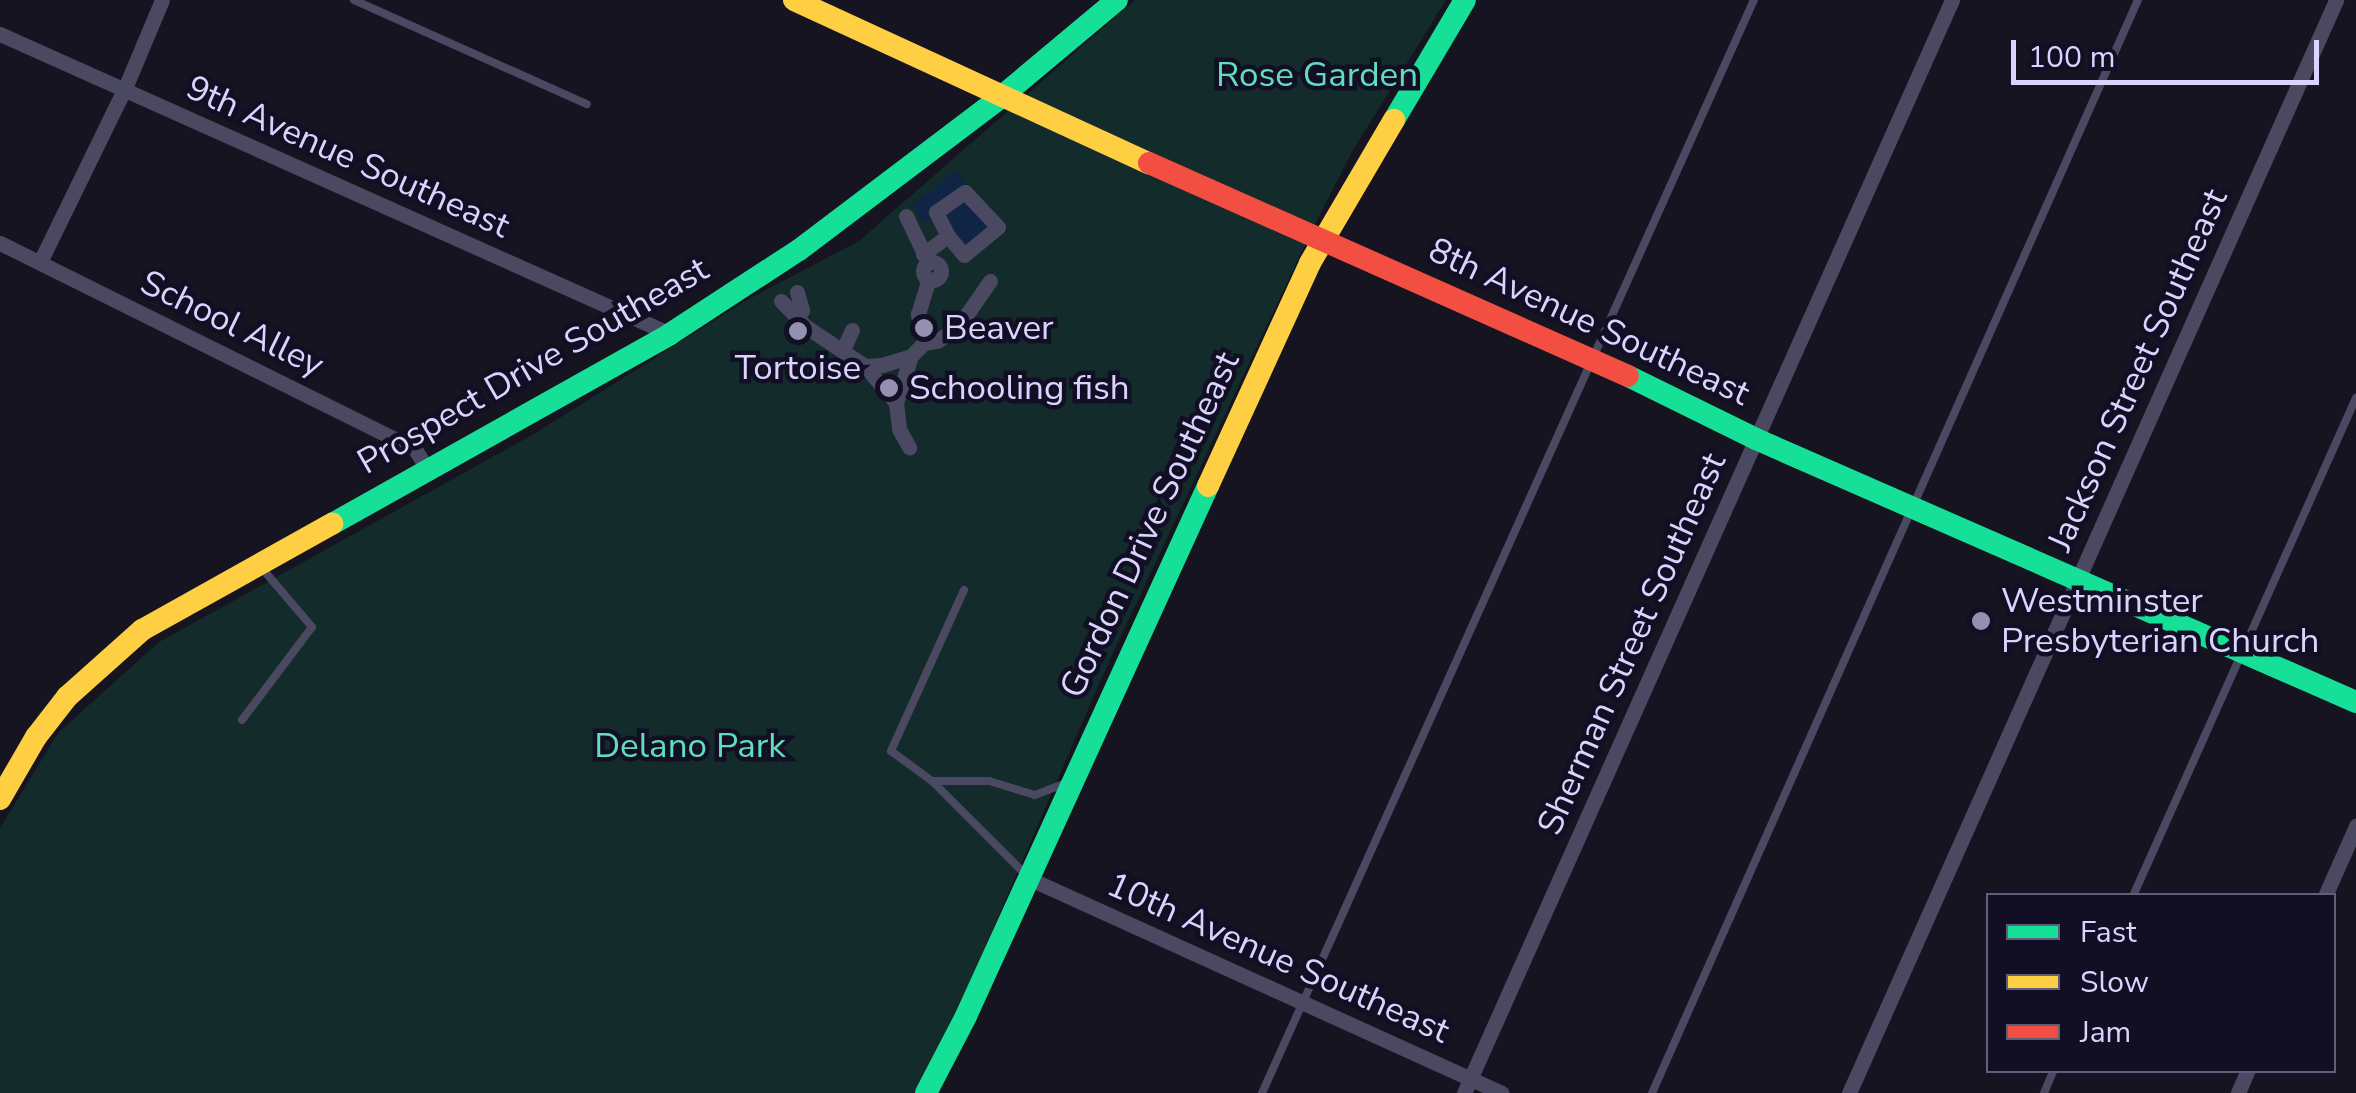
<!DOCTYPE html>
<html>
<head>
<meta charset="utf-8">
<style>
	body { margin:0 }
	#map { position:relative; width:2356px; height:1093px; overflow:hidden; background:#161420; font-family:"Nunito Sans",sans-serif }
	div>[style] { position:absolute }
	.green>* { inset:0; background:#132b2b }
	.water>* { inset:0; background:#102445 }
	.lane>* { height:8px; margin:-4px; padding:0 4px; transform-origin:4px; border-radius:4px; background:#4a4961 }
	.street>* { height:15px; margin:-7.5px; padding:0 7.5px; transform-origin:7.5px; border-radius:7.5px; background:#4a4961 }
	.street>.ring { margin:-7.5px; padding:0; box-sizing:content-box; background:none; border:15px solid #4a4961; border-radius:50% }
	.fast>* { height:22px; margin:-11px; padding:0 11px; transform-origin:11px; border-radius:11px; background:#16e098 }
	.slow>* { height:22px; margin:-11px; padding:0 11px; transform-origin:11px; border-radius:11px; background:#ffcf43 }
	.jam>* { height:22px; margin:-11px; padding:0 11px; transform-origin:11px; border-radius:11px; background:#f24e42 }
	.dots>* { width:28px; height:28px; translate:-50% -50%; box-sizing:border-box; border:5px solid #120f25; border-radius:50% }
	span { translate:-50% -50%; white-space:nowrap; text-align:center; line-height:1.15; -webkit-text-stroke:9px #120f25; paint-order:stroke }
	.park-label { font-size:35px; color:#60ddbc }
	.street-label { font-size:35px; color:#d8d4fe }
	.poi-label { font-size:35px; color:#d8d4fe }
	.left { translate:0 -50%; text-align:left }
	.legend { position:absolute; left:1986px; top:893px; width:350px; height:180px; box-sizing:border-box; background:#120f25; border:2px solid #615e7c; margin:0; padding:12px 18px; list-style:none; font-size:30px; color:#d8d4fe }
	.legend li { display:flex; align-items:center; gap:20px; height:50px }
	.legend b { width:50px; border:2px solid #615e7c }
	.scale { position:absolute; left:2011px; top:40px; width:308px; height:45px; box-sizing:border-box; border:5px solid #d8d4fe; border-top:0; padding-left:12px; font-size:30px; line-height:35px; white-space:nowrap; color:#d8d4fe; -webkit-text-stroke:8px #120f25; paint-order:stroke }
</style>
</head>
<body>
<div id="map">
	<div class="green">
		<i style="clip-path:polygon(1135px 0,1446px 0,1352px 152px,1310px 234px,1106px 668px,966px 991px,914px 1093px,0 1093px,0 828px,58px 733px,159px 642px,534px 434px,747px 300px,859px 241px)"></i>
	</div>
	<div class="water">
		<i style="clip-path:polygon(955px 171px,1009px 230px,968px 260px,957px 259px,933px 219px,923px 222px,913px 205px)"></i>
	</div>
	<div class="lane">
		<i style="left:354px;top:0;width:255px;rotate:24.1deg"></i>
		<i style="left:964px;top:590px;width:177px;rotate:114.4deg"></i>
		<i style="left:891px;top:751px;width:51px;rotate:36.2deg"></i>
		<i style="left:932px;top:781px;width:132px;rotate:45deg"></i>
		<i style="left:242px;top:720px;width:116px;rotate:-53deg"></i>
		<i style="left:312px;top:627px;width:80px;rotate:-130.4deg"></i>
		<i style="left:932px;top:781px;width:57px"></i>
		<i style="left:989px;top:781px;width:48px;rotate:16.9deg"></i>
		<i style="left:1035px;top:795px;width:34px;rotate:-21deg"></i>
		<i style="left:2133px;top:896px;width:546px;rotate:-65.88deg"></i>
		<i style="left:1262px;top:1093px;width:1199px;rotate:-65.77deg"></i>
		<i style="left:1652px;top:1093px;width:1196px;rotate:-66.03deg"></i>
		<i style="left:2044px;top:1093px;width:25px;rotate:-67deg"></i>
	</div>
	<div class="street">
		<i style="left:0;top:34px;width:734px;rotate:24.12deg"></i>
		<i style="left:906px;top:216px;width:51px;rotate:64.4deg"></i>
		<i style="left:0;top:243px;width:463px;rotate:26.4deg"></i>
		<i style="left:415px;top:449px;width:23px;rotate:59deg"></i>
		<i style="left:923px;top:254px;width:31px;rotate:-36deg"></i>
		<i style="left:948px;top:236px;width:27px;rotate:-117deg"></i>
		<i style="left:936px;top:212px;width:35px;rotate:-35deg"></i>
		<i style="left:965px;top:192px;width:48px;rotate:46.7deg"></i>
		<i style="left:998px;top:227px;width:44px;rotate:140.5deg"></i>
		<i style="left:964px;top:255px;width:25px;rotate:-130deg"></i>
		<i style="left:40px;top:262px;width:194px;rotate:-64deg"></i>
		<i style="left:125px;top:88px;width:95px;rotate:-67.2deg"></i>
		<i class="ring" style="left:923px;top:262px;width:3px;height:3px"></i>
		<i style="left:797px;top:292px;width:19px;rotate:74deg"></i>
		<i style="left:802px;top:310px;width:8px;rotate:135deg"></i>
		<i style="left:796px;top:316px;width:13px;rotate:48deg"></i>
		<i style="left:805px;top:326px;width:72px;rotate:33.7deg"></i>
		<i style="left:865px;top:366px;width:17px;rotate:-3deg"></i>
		<i style="left:882px;top:365px;width:30px;rotate:-17deg"></i>
		<i style="left:911px;top:356px;width:18px;rotate:-45deg"></i>
		<i style="left:924px;top:343px;width:30px;rotate:-102deg"></i>
		<i style="left:918px;top:314px;width:37px;rotate:-73deg"></i>
		<i style="left:781px;top:301px;width:21px;rotate:45deg"></i>
		<i style="left:924px;top:343px;width:13px;rotate:-9deg"></i>
		<i style="left:937px;top:341px;width:25px;rotate:-34deg"></i>
		<i style="left:958px;top:327px;width:56px;rotate:-55.2deg"></i>
		<i style="left:843px;top:350px;width:22px;rotate:-66deg"></i>
		<i style="left:865px;top:366px;width:48px;rotate:50deg"></i>
		<i style="left:896px;top:403px;width:26px;rotate:83deg"></i>
		<i style="left:899px;top:429px;width:21px;rotate:61deg"></i>
		<i style="left:896px;top:403px;width:49px;rotate:-72.3deg"></i>
		<i style="left:1028px;top:878px;width:520px;rotate:24.4deg"></i>
		<i style="left:2325px;top:896px;width:77px;rotate:-66.1deg"></i>
		<i style="left:1464px;top:1093px;width:1197px;rotate:-65.94deg"></i>
		<i style="left:1849px;top:1093px;width:1197px;rotate:-65.98deg"></i>
		<i style="left:2238px;top:1093px;width:25px;rotate:-67deg"></i>
	</div>
	<div class="fast">
		<i style="left:1394px;top:120px;width:139px;rotate:-59.4deg"></i>
		<i style="left:1628px;top:376px;width:143px;rotate:26.2deg"></i>
		<i style="left:1756px;top:439px;width:655px;rotate:23.67deg"></i>
		<i style="left:332px;top:524px;width:388px;rotate:-29.3deg"></i>
		<i style="left:670px;top:334px;width:154px;rotate:-33.1deg"></i>
		<i style="left:799px;top:250px;width:253px;rotate:-37.1deg"></i>
		<i style="left:1001px;top:97px;width:151px;rotate:-39.9deg"></i>
		<i style="left:926px;top:1093px;width:87px;rotate:-62.5deg"></i>
		<i style="left:966px;top:1016px;width:583px;rotate:-65.46deg"></i>
	</div>
	<div class="slow">
		<i style="left:794px;top:0;width:391px;rotate:24.7deg"></i>
		<i style="left:1208px;top:486px;width:245px;rotate:-65.4deg"></i>
		<i style="left:1310px;top:263px;width:166px;rotate:-59.6deg"></i>
		<i style="left:0;top:799px;width:72px;rotate:-59.9deg"></i>
		<i style="left:36px;top:737px;width:51px;rotate:-52.2deg"></i>
		<i style="left:67px;top:697px;width:101px;rotate:-41.8deg"></i>
		<i style="left:142px;top:630px;width:218px;rotate:-29.2deg"></i>
	</div>
	<div class="jam">
		<i style="left:1149px;top:163px;width:524px;rotate:23.97deg"></i>
	</div>
	<div class="dots">
		<i style="left:924px;top:328px;background:#9491b0"></i>
		<i style="left:798px;top:331px;background:#9491b0"></i>
		<i style="left:889px;top:388px;background:#9491b0"></i>
		<i style="left:1981px;top:621px;background:#9491b0"></i>
	</div>
	<div class="park-label">
		<span style="left:1317px;top:75px">Rose Garden</span>
		<span style="left:690px;top:746px">Delano Park</span>
	</div>
	<div class="street-label">
		<span style="left:348px;top:157px;rotate:24deg">9th Avenue Southeast</span>
		<span style="left:1589px;top:322px;rotate:25deg">8th Avenue Southeast</span>
		<span style="left:232px;top:324px;rotate:26deg">School Alley</span>
		<span style="left:533px;top:366px;rotate:-30deg">Prospect Drive Southeast</span>
		<span style="left:2138px;top:370px;rotate:-66deg">Jackson Street Southeast</span>
		<span style="left:1150px;top:525px;rotate:-65deg">Gordon Drive Southeast</span>
		<span style="left:1632px;top:644px;rotate:-66deg">Sherman Street Southeast</span>
		<span style="left:1278px;top:958px;rotate:24deg">10th Avenue Southeast</span>
	</div>
	<div class="poi-label">
		<span class="left" style="left:944px;top:328px">Beaver</span>
		<span style="left:798px;top:368px">Tortoise</span>
		<span class="left" style="left:909px;top:388px">Schooling fish</span>
		<span class="left" style="left:2001px;top:621px">Westminster<br>Presbyterian Church</span>
	</div>
	<ul class="legend">
	<li><b style="height:12px;background:#16e098"></b>Fast</li>
	<li><b style="height:12px;background:#ffcf43"></b>Slow</li>
	<li><b style="height:12px;background:#f24e42"></b>Jam</li>
	</ul>
	<div class="scale">100 m</div>
</div>
</body>
</html>
